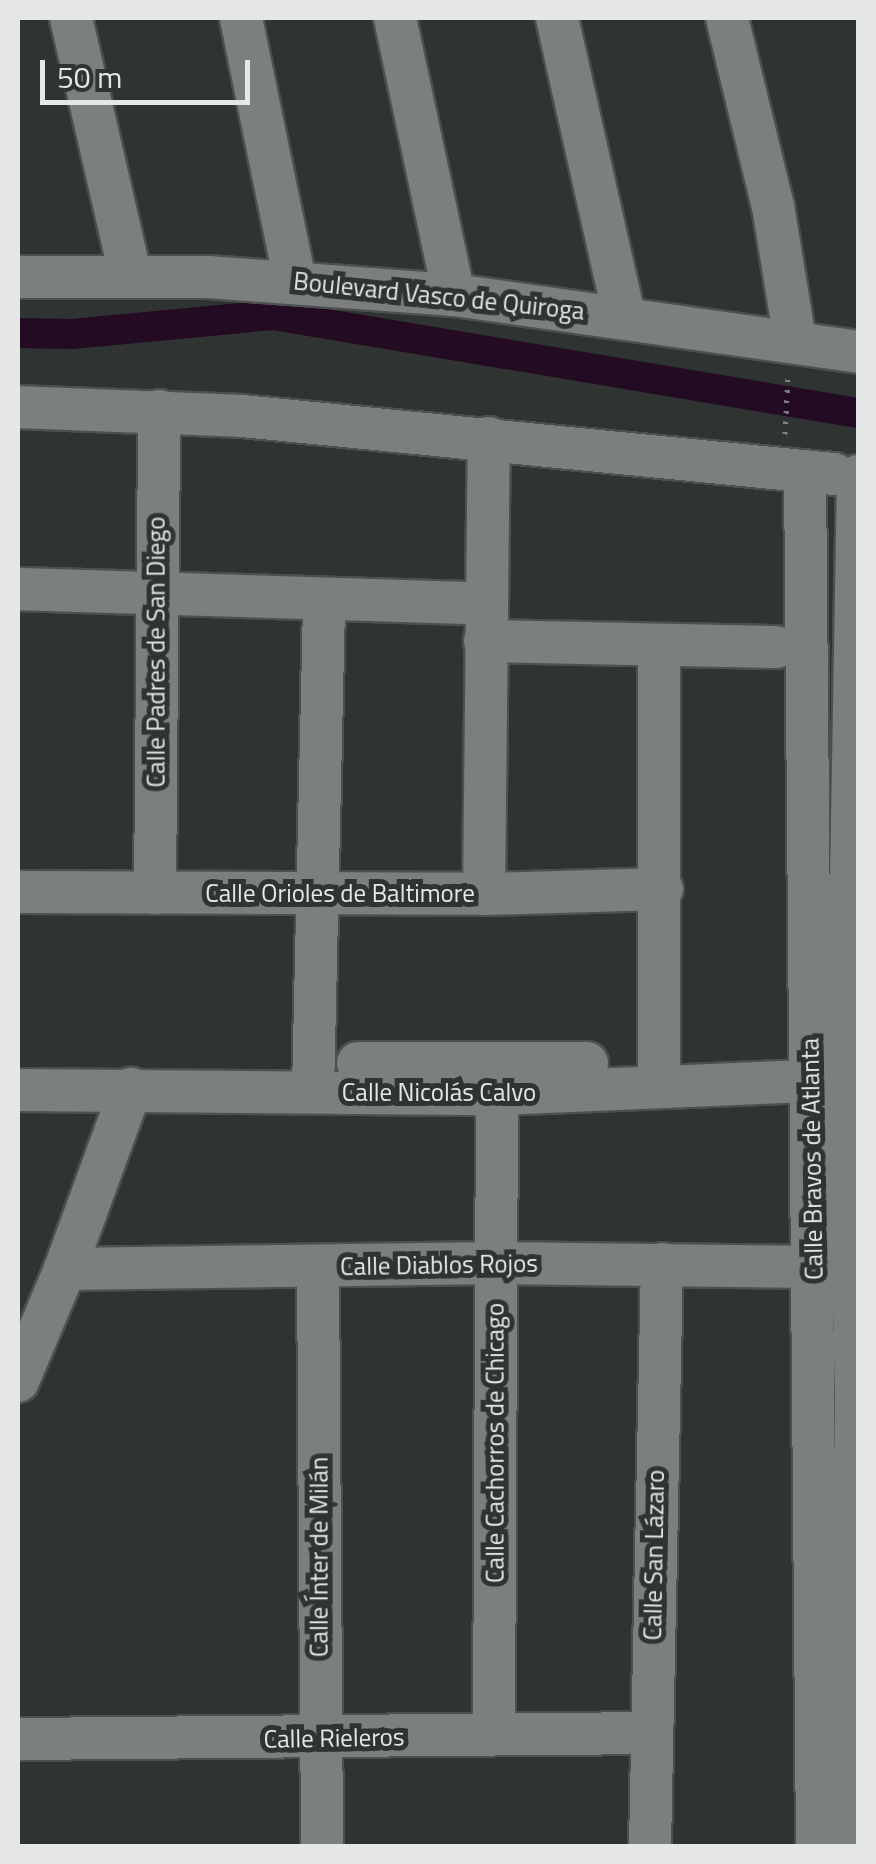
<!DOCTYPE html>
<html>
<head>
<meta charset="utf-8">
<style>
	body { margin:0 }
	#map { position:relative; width:876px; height:1864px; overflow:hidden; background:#2f3332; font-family:"Titillium Web",sans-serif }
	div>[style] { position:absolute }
	.canal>* { height:30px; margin:-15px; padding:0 15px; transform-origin:15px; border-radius:15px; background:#240b24 }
	.path>* { height:5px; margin-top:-2.5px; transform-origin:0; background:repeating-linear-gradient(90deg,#7e8181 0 2.5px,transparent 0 10.5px) }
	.roads { filter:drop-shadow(2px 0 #4d5050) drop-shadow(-2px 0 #4d5050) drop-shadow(0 2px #4d5050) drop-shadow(0 -2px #4d5050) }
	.minor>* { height:42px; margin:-21px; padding:0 21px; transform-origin:21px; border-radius:21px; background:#7b7f7e }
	span { translate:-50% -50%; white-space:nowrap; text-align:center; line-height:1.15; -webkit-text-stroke:10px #2f3332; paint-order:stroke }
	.street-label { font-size:25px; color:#e6e8e8 }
	.frame { position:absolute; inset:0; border:20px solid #e6e8e8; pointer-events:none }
	.scale { position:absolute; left:40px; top:60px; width:210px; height:45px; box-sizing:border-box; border:5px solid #e6e8e8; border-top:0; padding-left:12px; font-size:30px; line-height:35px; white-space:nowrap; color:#e6e8e8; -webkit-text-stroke:8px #2f3332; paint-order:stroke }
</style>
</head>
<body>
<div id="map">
	<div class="canal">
		<i style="left:18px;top:333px;width:54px;rotate:1.1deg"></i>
		<i style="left:72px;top:334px;width:202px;rotate:-5.4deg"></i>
		<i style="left:273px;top:315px;width:593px;rotate:9.51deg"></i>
	</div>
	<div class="path">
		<i style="left:785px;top:434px;width:59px;rotate:-87.1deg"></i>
	</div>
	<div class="roads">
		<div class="minor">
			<i style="left:71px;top:18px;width:263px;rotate:77deg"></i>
			<i style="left:241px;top:18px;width:268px;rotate:78.4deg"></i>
			<i style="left:395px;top:18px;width:283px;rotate:78deg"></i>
			<i style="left:557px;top:18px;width:304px;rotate:77.3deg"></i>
			<i style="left:727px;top:18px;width:194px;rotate:76.3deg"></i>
			<i style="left:773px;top:206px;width:136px;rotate:80.7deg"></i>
			<i style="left:18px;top:277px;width:190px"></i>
			<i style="left:208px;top:277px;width:247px;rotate:4.2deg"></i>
			<i style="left:454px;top:295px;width:408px;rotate:8deg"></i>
			<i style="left:18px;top:407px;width:224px;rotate:2.3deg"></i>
			<i style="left:242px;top:416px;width:595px;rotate:5.6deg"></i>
			<i style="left:805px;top:471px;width:1375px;rotate:89.5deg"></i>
			<i style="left:18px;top:589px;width:468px;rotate:1.8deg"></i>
			<i style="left:485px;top:641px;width:291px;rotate:1.2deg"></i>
			<i style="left:659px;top:647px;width:416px;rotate:90deg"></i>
			<i style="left:18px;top:892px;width:466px;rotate:0.2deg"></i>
			<i style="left:484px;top:894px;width:178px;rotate:-1.6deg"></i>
			<i style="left:155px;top:893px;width:482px;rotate:-89.5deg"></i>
			<i style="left:484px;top:894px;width:456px;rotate:-89.4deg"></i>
			<i style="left:358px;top:1063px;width:229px"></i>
			<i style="left:18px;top:1090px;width:479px;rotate:0.5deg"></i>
			<i style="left:497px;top:1094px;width:340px;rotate:-2.4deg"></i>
			<i style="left:313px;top:1091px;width:491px;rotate:-88.7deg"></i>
			<i style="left:318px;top:1267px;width:579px;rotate:89.6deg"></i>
			<i style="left:65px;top:1269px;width:430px;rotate:-0.8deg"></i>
			<i style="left:495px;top:1263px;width:318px;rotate:0.7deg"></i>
			<i style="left:18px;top:1381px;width:121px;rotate:-67.2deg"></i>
			<i style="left:65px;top:1269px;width:192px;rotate:-69.9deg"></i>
			<i style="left:494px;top:1733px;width:639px;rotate:-89.73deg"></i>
			<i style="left:18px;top:1739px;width:632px;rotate:-0.54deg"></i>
			<i style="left:650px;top:1846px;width:582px;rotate:-88.82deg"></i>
			<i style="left:852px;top:1846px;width:449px;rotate:-89.5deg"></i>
			<i style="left:856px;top:1397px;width:342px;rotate:-91.3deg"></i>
			<i style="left:848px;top:1055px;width:579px;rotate:-89.01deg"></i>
		</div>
	</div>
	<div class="street-label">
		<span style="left:439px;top:296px;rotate:6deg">Boulevard Vasco de Quiroga</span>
		<span style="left:156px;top:652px;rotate:-90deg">Calle Padres de San Diego</span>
		<span style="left:340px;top:893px">Calle Orioles de Baltimore</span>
		<span style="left:439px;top:1092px">Calle Nicolás Calvo</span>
		<span style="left:812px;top:1159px;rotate:-91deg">Calle Bravos de Atlanta</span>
		<span style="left:439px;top:1265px;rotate:-1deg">Calle Diablos Rojos</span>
		<span style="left:495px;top:1443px;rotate:-90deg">Calle Cachorros de Chicago</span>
		<span style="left:654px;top:1555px;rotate:-89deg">Calle San Lázaro</span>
		<span style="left:319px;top:1557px;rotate:-90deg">Calle Ínter de Milán</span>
		<span style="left:334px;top:1738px;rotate:-1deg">Calle Rieleros</span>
	</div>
	<div class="frame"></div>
	<div class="scale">50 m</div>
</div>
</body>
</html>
